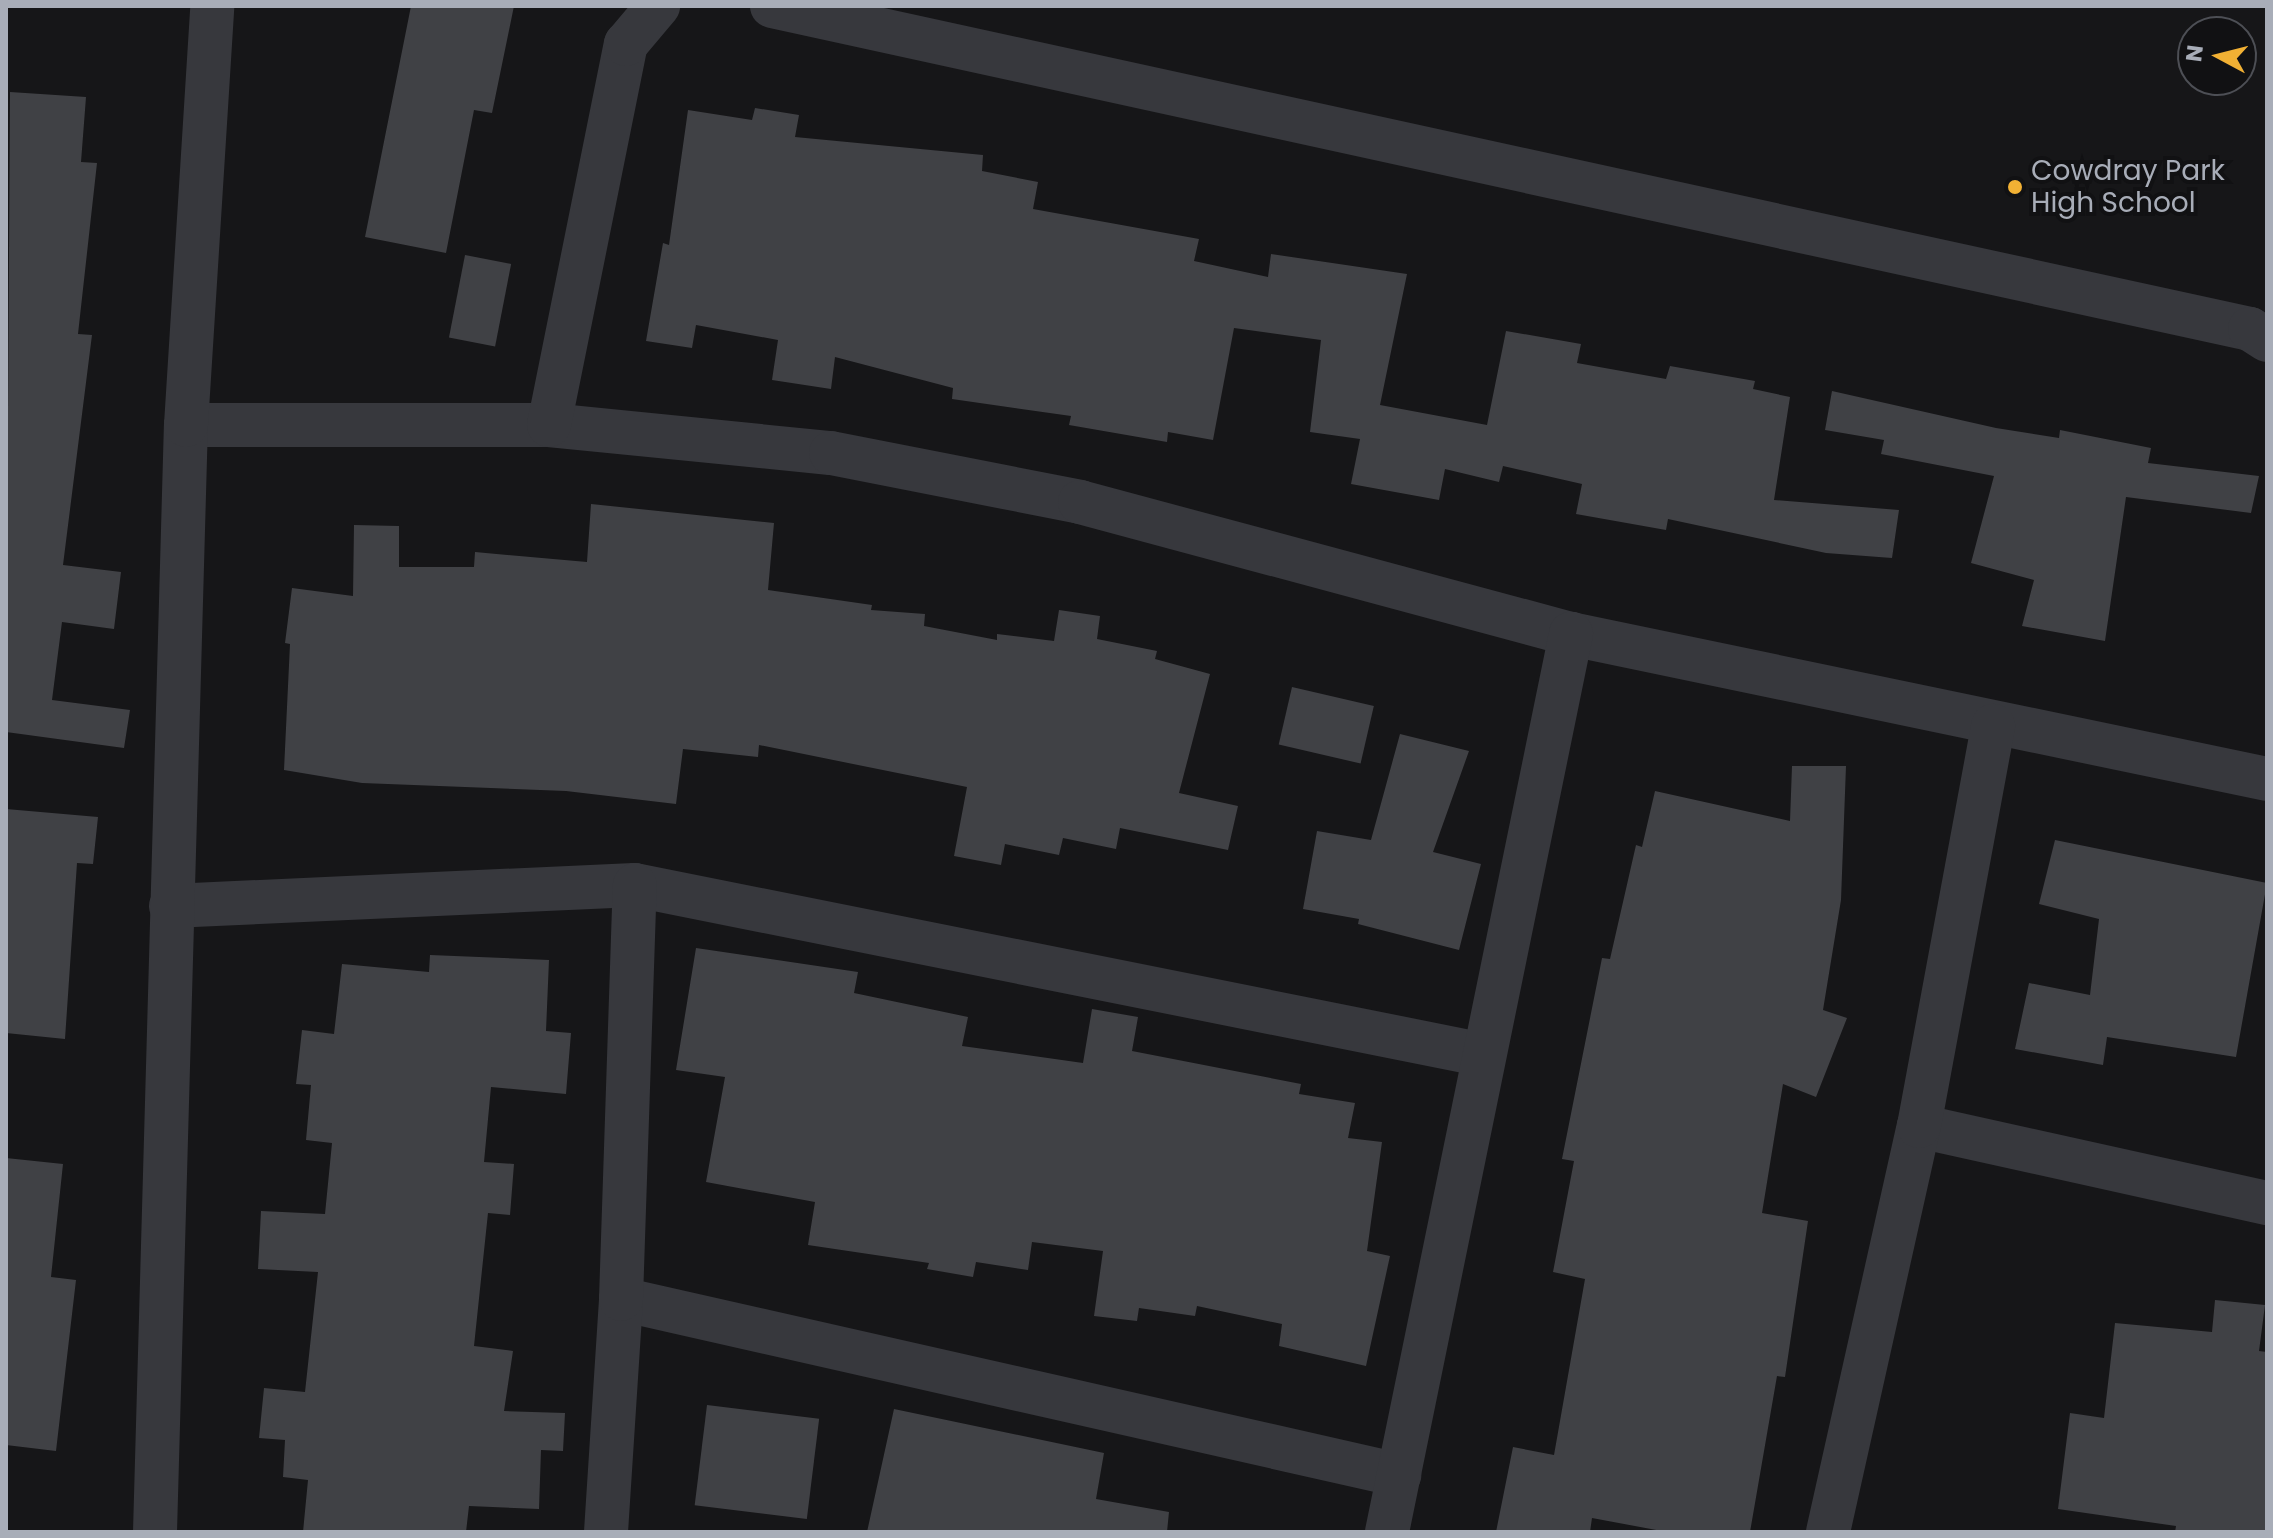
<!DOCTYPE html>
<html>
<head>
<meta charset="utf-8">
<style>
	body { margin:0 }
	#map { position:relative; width:2273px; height:1538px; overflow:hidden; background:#161618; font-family:Poppins,sans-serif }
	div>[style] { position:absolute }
	.building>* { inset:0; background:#404145; transform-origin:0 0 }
	.street>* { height:44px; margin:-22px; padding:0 22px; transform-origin:22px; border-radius:22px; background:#37383d }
	.dots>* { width:22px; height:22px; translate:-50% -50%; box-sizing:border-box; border:4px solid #111113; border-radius:50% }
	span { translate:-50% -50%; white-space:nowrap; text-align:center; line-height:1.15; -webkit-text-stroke:8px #111113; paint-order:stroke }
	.poi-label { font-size:28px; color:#a8adb8 }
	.left { translate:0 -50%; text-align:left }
	.frame { position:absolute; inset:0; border:8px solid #a8adb8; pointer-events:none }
	.north { position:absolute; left:2177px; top:16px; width:80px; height:80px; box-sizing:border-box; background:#111113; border:2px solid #4d4f55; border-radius:50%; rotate:277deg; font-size:22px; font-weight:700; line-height:32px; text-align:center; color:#a8adb8 }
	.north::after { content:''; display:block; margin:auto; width:28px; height:36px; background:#f2b134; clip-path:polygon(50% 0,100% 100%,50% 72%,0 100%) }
</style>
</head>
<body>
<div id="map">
	<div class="building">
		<i style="clip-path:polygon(411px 6px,514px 6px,492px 113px,474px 110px,446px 253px,365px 237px)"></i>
		<i style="clip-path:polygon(10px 92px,86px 97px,81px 162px,97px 163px,78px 334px,92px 335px,63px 565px,121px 572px,114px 629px,62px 622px,52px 700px,130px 710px,124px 748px,6px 732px)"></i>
		<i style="clip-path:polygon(755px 108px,799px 115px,795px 137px,983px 155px,982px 171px,1038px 182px,1033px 209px,1199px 239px,1194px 261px,1268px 277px,1271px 254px,1407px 274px,1380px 405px,1487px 425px,1506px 331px,1581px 344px,1577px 363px,1666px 379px,1670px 366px,1755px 381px,1753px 389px,1790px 397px,1774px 500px,1899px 510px,1892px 558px,1826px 553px,1668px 519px,1666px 530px,1576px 514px,1582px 484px,1503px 466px,1499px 482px,1445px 469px,1439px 500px,1351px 484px,1360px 439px,1310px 432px,1321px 340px,1234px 328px,1213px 440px,1168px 432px,1167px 442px,1069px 425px,1071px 416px,952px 399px,953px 388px,835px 357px,831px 389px,772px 380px,778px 340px,696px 325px,692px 348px,646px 341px,663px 243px,669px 245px,688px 110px,752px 120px)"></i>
		<i style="left:465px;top:255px;width:47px;height:84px;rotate:11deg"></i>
		<i style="clip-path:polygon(1832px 391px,1996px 428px,2059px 438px,2060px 430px,2151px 448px,2148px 463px,2259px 476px,2251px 513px,2126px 497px,2105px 641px,2022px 626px,2034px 580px,1971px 563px,1994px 476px,1881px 454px,1884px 440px,1825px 430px)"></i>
		<i style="clip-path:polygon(591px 504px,774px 523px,768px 590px,872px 605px,871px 610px,925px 614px,924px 626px,997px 640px,997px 634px,1054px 641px,1059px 610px,1100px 616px,1097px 639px,1157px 651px,1155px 659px,1210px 674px,1179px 793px,1238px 806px,1228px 850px,1120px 828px,1116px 849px,1063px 838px,1059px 855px,1005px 844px,1001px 865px,954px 856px,967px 787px,759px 745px,758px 757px,683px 749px,676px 804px,566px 791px,362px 783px,284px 770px,290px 644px,285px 643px,292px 588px,353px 596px,354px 525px,399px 526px,399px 567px,474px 567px,475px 552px,587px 562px)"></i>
		<i style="left:1292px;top:687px;width:84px;height:59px;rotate:13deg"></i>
		<i style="clip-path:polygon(1400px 734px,1469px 751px,1433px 852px,1481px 864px,1459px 950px,1358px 924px,1359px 919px,1303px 909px,1317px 831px,1371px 840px)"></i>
		<i style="clip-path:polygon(1792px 766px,1846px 766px,1841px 900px,1823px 1010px,1847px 1018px,1816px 1097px,1783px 1084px,1762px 1213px,1808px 1221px,1785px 1377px,1777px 1376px,1750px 1532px,1667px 1532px,1592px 1518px,1590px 1532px,1496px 1532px,1513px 1447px,1554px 1455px,1585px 1279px,1553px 1272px,1574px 1161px,1562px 1159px,1602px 958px,1610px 959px,1636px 845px,1642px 847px,1655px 791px,1790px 821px)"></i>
		<i style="clip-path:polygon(6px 809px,98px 817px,93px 864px,77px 863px,65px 1039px,6px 1033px)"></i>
		<i style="clip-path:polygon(2055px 840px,2267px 883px,2236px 1057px,2107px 1037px,2103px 1065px,2015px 1049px,2029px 983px,2090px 995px,2099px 919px,2039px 904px)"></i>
		<i style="clip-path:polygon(696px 948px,858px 972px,854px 993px,968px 1017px,962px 1046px,1083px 1063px,1092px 1009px,1138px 1017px,1132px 1051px,1301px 1084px,1299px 1094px,1355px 1103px,1348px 1138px,1382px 1142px,1367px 1251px,1390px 1256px,1366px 1366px,1279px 1346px,1282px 1324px,1197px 1306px,1195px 1316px,1139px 1308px,1137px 1321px,1094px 1316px,1103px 1251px,1032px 1242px,1028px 1270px,976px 1262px,973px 1277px,927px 1269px,929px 1263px,808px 1245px,815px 1202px,706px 1182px,725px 1077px,676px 1070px)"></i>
		<i style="clip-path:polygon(430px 955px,549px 960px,546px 1031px,571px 1033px,566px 1094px,491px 1087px,484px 1162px,514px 1164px,510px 1215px,488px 1213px,474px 1346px,513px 1351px,504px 1411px,565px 1413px,563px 1451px,541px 1450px,539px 1509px,469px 1506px,466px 1532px,303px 1532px,308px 1480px,283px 1477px,285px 1440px,259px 1438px,264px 1388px,305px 1392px,318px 1272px,258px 1269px,261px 1211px,325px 1214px,332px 1143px,306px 1140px,311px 1085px,296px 1084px,302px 1030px,334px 1034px,342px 964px,429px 972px)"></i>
		<i style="clip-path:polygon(6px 1158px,63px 1164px,51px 1277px,76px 1280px,56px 1451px,6px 1445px)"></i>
		<i style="clip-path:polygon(2215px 1300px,2265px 1305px,2259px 1351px,2267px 1352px,2267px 1532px,2175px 1532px,2176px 1526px,2058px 1509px,2070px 1413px,2104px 1418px,2115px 1323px,2212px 1332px)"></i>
		<i style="left:707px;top:1405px;width:113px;height:101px;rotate:7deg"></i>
		<i style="clip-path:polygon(894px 1409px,1104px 1453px,1096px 1499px,1169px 1512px,1167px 1532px,867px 1532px)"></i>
	</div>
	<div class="street">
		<i style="left:772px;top:6px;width:1513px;rotate:12.33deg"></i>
		<i style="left:2250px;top:329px;width:20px;rotate:33deg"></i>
		<i style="left:186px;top:425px;width:363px"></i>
		<i style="left:549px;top:425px;width:283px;rotate:5.7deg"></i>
		<i style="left:831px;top:453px;width:254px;rotate:11.1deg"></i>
		<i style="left:1080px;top:502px;width:508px;rotate:15.05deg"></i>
		<i style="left:1571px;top:634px;width:711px;rotate:11.77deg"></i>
		<i style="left:549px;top:425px;width:389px;rotate:-78.6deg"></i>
		<i style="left:626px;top:44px;width:50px;rotate:-49.9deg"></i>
		<i style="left:171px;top:906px;width:464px;rotate:-2.6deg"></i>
		<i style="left:635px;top:885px;width:866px;rotate:11.32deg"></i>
		<i style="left:1919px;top:1126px;width:356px;rotate:12.5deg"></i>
		<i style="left:621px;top:1299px;width:798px;rotate:12.75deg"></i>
		<i style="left:155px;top:1532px;width:1107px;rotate:-88.4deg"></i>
		<i style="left:186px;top:425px;width:420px;rotate:-86.4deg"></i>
		<i style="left:606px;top:1532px;width:233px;rotate:-86.3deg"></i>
		<i style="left:621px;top:1299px;width:414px;rotate:-88.1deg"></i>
		<i style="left:1387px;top:1532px;width:917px;rotate:-78.42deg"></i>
		<i style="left:1828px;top:1532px;width:416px;rotate:-77.4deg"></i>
		<i style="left:1919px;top:1126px;width:407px;rotate:-79.5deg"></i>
	</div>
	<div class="dots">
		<i style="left:2015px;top:187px;background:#f2b134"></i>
	</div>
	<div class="poi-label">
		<span class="left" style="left:2031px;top:187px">Cowdray Park<br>High School</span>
	</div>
	<div class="frame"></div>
	<div class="north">N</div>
</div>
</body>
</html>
